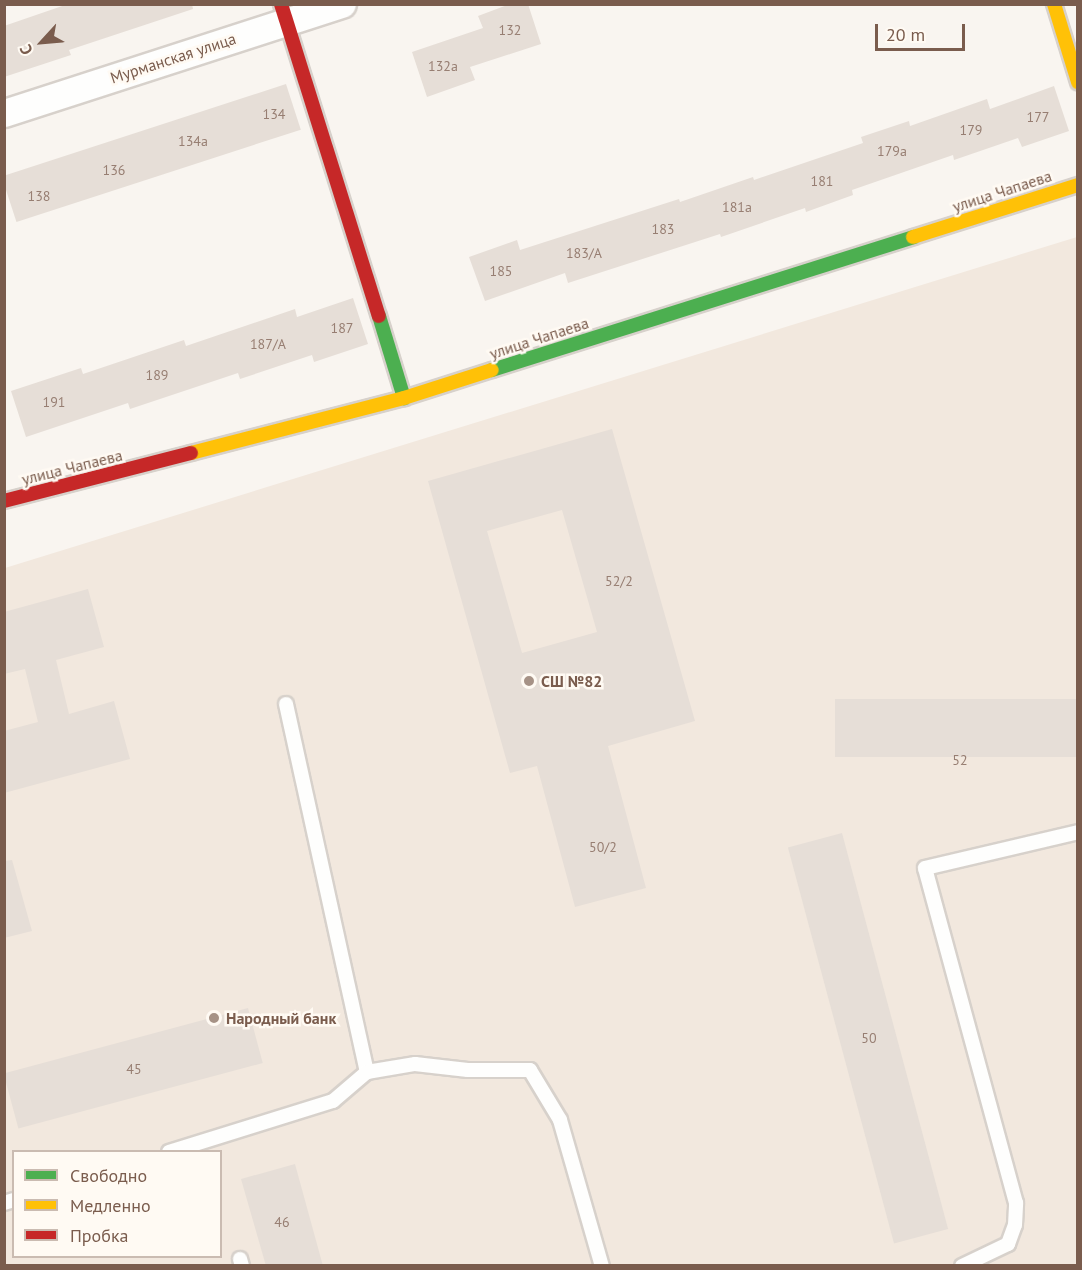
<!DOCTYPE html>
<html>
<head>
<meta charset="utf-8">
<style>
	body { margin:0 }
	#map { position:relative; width:1082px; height:1270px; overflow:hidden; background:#f9f5f0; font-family:"PT Sans",sans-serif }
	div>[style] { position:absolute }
	.residential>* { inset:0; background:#f2e8de }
	.building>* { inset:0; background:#e6ded7; transform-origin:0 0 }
	.roads { filter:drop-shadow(2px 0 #d7d1cb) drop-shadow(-2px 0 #d7d1cb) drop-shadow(0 2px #d7d1cb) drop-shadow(0 -2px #d7d1cb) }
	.lane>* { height:14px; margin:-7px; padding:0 7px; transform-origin:7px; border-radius:7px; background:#fefefd }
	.street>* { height:27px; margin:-13.5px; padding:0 13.5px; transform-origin:13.5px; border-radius:13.5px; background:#fefefd }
	.fast>* { height:14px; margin:-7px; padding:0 7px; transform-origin:7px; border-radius:7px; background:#4caf50 }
	.slow>* { height:14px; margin:-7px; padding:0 7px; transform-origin:7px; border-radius:7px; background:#ffc107 }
	.jam>* { height:14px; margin:-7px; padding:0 7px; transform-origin:7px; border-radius:7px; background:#c62828 }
	.dots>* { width:16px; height:16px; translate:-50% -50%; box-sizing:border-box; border:3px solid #fffaf3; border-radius:50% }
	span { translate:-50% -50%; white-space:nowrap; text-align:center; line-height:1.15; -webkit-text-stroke:5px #fffaf3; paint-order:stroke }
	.number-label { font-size:14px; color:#977e72 }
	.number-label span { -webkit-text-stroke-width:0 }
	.street-label { font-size:16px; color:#7a5c4d }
	.poi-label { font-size:16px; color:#7a5c4d; font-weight:700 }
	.left { translate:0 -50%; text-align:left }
	.frame { position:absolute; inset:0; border:6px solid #7a5c4d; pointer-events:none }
	.legend { position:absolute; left:12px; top:1150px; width:210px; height:108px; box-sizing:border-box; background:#fffaf3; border:2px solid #cabbb1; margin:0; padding:8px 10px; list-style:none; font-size:18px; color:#7a5c4d }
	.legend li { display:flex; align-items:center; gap:12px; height:30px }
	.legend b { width:30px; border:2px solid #cabbb1 }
	.north { position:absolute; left:12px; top:12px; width:60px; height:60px; -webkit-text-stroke:4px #fffaf3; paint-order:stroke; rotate:244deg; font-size:16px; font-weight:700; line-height:24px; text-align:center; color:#7a5c4d }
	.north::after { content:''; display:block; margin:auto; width:21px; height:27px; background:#7a5c4d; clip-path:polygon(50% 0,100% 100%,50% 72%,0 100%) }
	.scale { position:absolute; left:875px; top:24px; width:90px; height:27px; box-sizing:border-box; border:3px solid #7a5c4d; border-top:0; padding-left:8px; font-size:18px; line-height:21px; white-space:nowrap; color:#7a5c4d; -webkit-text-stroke:4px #fffaf3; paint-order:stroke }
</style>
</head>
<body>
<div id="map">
	<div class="residential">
		<i style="clip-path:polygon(evenodd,1077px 237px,1077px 1265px,5px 1266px,5px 568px,1077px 237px,14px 1152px,220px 1152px,220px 1256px,14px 1256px,14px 1152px)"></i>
	</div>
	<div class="building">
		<i style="clip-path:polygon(68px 4px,192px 4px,193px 9px,69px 50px,71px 55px,4px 77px,4px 26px)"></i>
		<i style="clip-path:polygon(510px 4px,528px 4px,541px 44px,470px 67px,475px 80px,427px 97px,412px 52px,483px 28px,478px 16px)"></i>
		<i style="left:286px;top:84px;width:48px;height:299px;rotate:72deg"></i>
		<i style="clip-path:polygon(1054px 86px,1069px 131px,1022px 147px,1018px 138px,954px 160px,953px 155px,852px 190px,853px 195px,806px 212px,805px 208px,721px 237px,720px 234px,568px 283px,565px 273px,485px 301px,469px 257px,517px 240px,520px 250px,679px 199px,680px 202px,753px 177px,754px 180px,863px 143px,861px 137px,909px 121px,910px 126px,987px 99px,990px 109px)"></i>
		<i style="clip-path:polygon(353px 298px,368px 344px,314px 362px,312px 355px,240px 379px,238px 373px,130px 409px,128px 403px,26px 437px,11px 391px,81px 368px,83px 374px,184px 340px,186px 346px,295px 309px,297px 317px)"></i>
		<i style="clip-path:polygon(evenodd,612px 429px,695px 721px,608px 746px,646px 888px,575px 907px,537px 766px,510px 773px,428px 481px,612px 429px,562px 510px,597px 632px,522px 653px,487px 531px,562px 510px)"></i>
		<i style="clip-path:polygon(88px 589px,104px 647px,56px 660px,69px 714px,114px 701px,130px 759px,4px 793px,4px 731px,38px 722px,25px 669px,4px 674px,4px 612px)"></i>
		<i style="left:1077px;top:699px;width:58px;height:242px;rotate:90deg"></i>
		<i style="left:842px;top:833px;width:410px;height:56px;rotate:75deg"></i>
		<i style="clip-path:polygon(12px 860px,32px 931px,4px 938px,4px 861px)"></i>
		<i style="left:248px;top:1008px;width:57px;height:253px;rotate:75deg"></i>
		<i style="clip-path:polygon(295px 1164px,323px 1266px,266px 1266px,241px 1179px)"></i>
	</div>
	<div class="roads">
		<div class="lane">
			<i style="left:286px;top:704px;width:377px;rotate:77.6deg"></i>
			<i style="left:169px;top:1152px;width:172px;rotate:-17.3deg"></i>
			<i style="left:333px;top:1101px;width:45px;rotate:-40.5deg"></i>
			<i style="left:367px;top:1072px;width:49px;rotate:-9.5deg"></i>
			<i style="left:415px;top:1064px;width:53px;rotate:6.5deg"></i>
			<i style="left:468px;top:1070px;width:62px"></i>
			<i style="left:530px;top:1070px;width:58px;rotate:59deg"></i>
			<i style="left:560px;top:1120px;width:152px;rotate:74deg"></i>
			<i style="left:4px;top:1203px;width:10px;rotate:-17deg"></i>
			<i style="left:240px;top:1259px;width:7px;rotate:74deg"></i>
			<i style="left:962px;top:1266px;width:51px;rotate:-25.6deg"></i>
			<i style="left:1008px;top:1244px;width:20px;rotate:-70deg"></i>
			<i style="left:1015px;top:1225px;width:22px;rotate:-87deg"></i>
			<i style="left:1016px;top:1203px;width:347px;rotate:-105.2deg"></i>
			<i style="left:925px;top:868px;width:157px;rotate:-13.2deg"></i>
		</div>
		<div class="street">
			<i style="left:4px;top:113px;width:355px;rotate:-17.9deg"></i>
		</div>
		<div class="fast">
			<i style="left:379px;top:316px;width:86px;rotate:73deg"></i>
			<i style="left:492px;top:370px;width:442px;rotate:-17.5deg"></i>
		</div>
		<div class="slow">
			<i style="left:1054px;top:4px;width:82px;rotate:72.9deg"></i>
			<i style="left:913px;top:237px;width:173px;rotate:-17.5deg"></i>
			<i style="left:191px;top:453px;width:220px;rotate:-14.5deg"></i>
			<i style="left:404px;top:398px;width:92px;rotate:-17.7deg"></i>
		</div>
		<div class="jam">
			<i style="left:281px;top:4px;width:327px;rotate:72.6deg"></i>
			<i style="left:4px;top:501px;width:193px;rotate:-14.4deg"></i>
		</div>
	</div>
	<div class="dots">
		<i style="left:529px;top:681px;background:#a69286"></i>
		<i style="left:214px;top:1018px;background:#a69286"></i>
	</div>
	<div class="number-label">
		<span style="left:510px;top:30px">132</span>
		<span style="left:443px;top:66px">132а</span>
		<span style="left:274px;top:114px">134</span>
		<span style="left:1038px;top:117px">177</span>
		<span style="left:971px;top:130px">179</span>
		<span style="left:193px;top:141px">134а</span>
		<span style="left:892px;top:151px">179а</span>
		<span style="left:114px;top:170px">136</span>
		<span style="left:822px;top:181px">181</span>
		<span style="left:39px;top:196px">138</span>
		<span style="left:737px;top:207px">181а</span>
		<span style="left:663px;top:229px">183</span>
		<span style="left:584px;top:253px">183/А</span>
		<span style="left:501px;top:271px">185</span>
		<span style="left:342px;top:328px">187</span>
		<span style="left:268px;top:344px">187/А</span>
		<span style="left:157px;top:375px">189</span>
		<span style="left:54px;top:402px">191</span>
		<span style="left:619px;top:581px">52/2</span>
		<span style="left:960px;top:760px">52</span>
		<span style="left:603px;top:847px">50/2</span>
		<span style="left:869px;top:1038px">50</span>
		<span style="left:134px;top:1069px">45</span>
		<span style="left:282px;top:1222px">46</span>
	</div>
	<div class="street-label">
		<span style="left:173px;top:58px;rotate:-18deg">Мурманская улица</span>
		<span style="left:1002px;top:191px;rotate:-18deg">улица Чапаева</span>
		<span style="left:539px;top:338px;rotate:-18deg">улица Чапаева</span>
		<span style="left:72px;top:467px;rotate:-14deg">улица Чапаева</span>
	</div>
	<div class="poi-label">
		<span class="left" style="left:541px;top:681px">СШ №82</span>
		<span class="left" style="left:226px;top:1018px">Народный банк</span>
	</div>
	<div class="frame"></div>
	<ul class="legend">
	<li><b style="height:8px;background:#4caf50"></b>Свободно</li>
	<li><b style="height:8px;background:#ffc107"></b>Медленно</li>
	<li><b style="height:8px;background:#c62828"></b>Пробка</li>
	</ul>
	<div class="north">С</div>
	<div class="scale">20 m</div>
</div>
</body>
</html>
